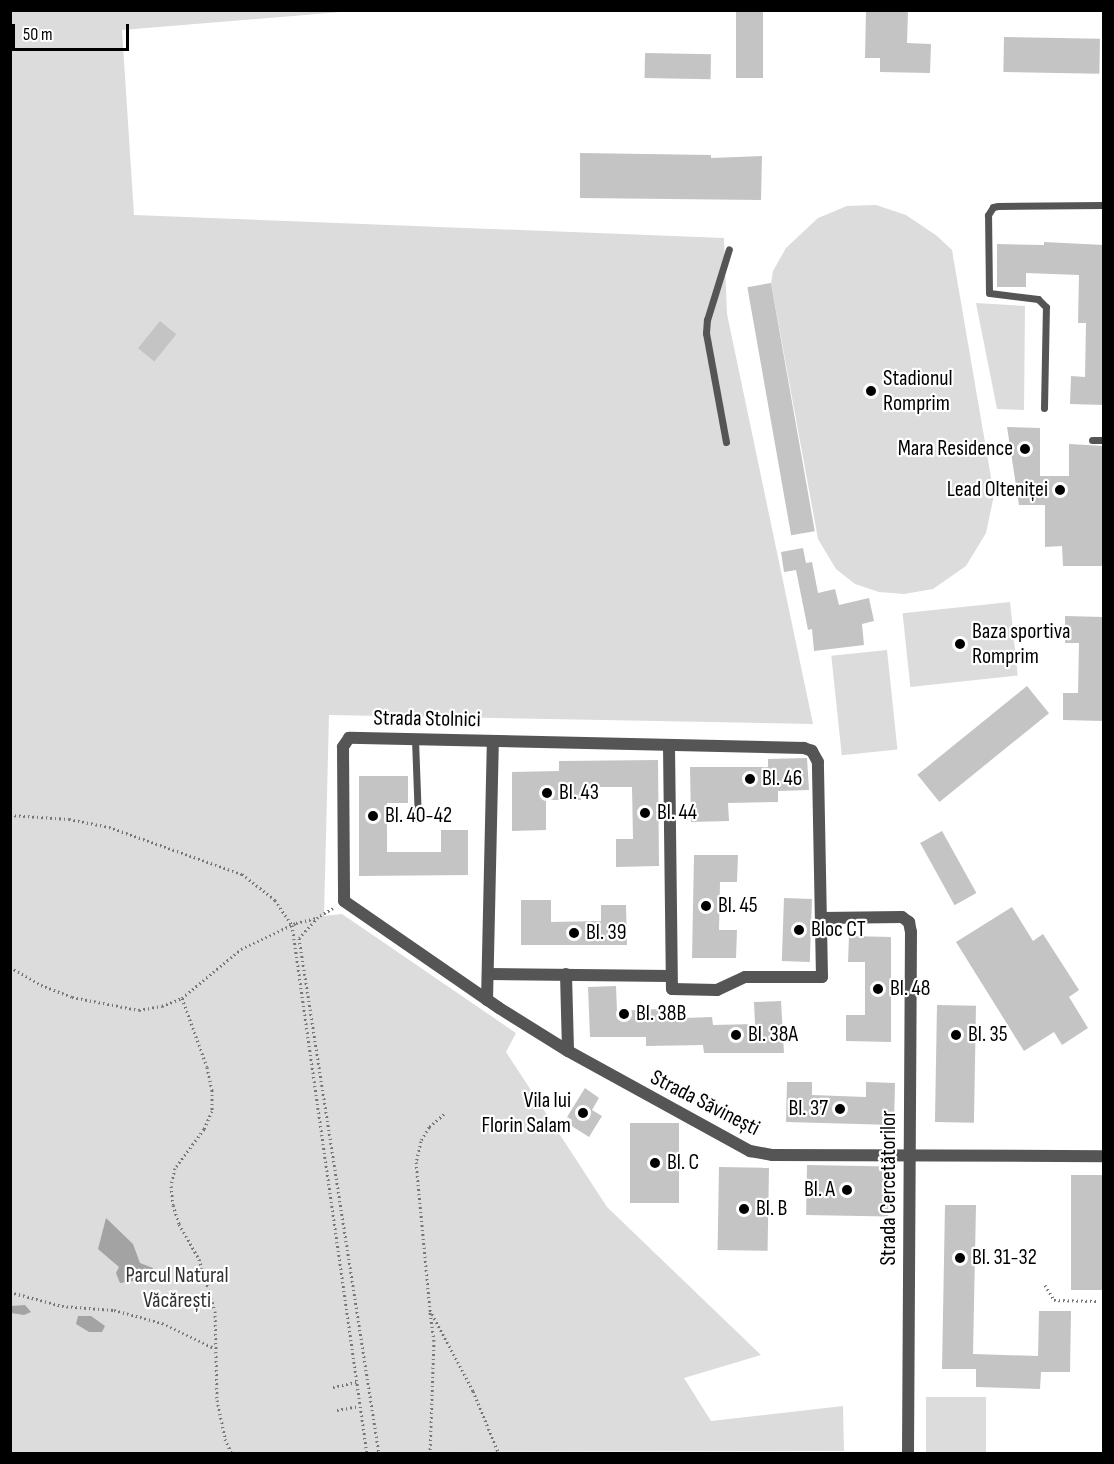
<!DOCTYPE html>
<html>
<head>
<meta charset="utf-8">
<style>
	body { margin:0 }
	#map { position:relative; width:1114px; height:1464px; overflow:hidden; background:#fff; font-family:"Sofia Sans Condensed",sans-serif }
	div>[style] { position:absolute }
	.green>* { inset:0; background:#dcdcdc; transform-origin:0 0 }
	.water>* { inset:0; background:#a3a3a3 }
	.building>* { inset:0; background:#c4c4c4; transform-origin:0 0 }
	.path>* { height:3px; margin-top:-1.5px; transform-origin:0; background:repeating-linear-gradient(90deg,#777 0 1.5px,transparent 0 4.5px) }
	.service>* { height:7px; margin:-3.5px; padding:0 3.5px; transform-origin:3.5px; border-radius:3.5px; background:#555 }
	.minor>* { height:12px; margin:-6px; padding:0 6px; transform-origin:6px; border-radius:6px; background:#555 }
	.dots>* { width:16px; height:16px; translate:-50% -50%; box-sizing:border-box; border:3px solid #fff; border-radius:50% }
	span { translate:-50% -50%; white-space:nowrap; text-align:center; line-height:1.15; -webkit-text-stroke:4.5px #fff; paint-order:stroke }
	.poi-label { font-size:22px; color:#000 }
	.left { translate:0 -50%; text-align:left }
	.right { translate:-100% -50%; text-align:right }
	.street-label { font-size:22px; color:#000 }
	.park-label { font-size:22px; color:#333 }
	.frame { position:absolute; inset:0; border:12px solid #000; pointer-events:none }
	.scale { position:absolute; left:12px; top:24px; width:117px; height:27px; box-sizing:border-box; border:3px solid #000; border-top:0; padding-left:8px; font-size:18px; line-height:21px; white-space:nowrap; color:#000; -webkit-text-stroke:4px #fff; paint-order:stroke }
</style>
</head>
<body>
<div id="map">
	<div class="green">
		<i style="clip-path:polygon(10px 11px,353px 11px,122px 30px,134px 215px,724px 238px,727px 314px,813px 724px,329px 715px,324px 916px,342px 914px,516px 1033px,506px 1052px,607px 1207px,761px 1355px,684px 1378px,711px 1421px,843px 1406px,844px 1451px,11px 1453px)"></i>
		<i style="clip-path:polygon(876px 205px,906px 215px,937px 236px,952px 250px,994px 495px,986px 533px,966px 566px,933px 589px,904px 594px,879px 592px,855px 584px,836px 569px,818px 539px,771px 283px,773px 271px,786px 248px,818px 218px,847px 206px)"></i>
		<i style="clip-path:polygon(976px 303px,1025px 306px,1024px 410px,997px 409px)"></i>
		<i style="left:1010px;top:602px;width:74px;height:108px;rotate:84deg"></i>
		<i style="left:887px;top:650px;width:100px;height:56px;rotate:84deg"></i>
		<i style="left:926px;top:1397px;width:60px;height:56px"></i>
	</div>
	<div class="water">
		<i style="clip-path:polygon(106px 1218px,133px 1244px,140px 1263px,153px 1268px,153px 1278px,120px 1283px,116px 1273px,119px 1267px,98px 1249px)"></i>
		<i style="clip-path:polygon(25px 1305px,31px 1312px,24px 1315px,11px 1313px,11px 1306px)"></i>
		<i style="clip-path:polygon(78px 1316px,91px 1316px,105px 1326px,102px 1332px,89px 1332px,76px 1324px)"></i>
	</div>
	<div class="building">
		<i style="left:736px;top:10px;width:27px;height:68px"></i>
		<i style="clip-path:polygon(866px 10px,908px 10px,907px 43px,931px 44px,930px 73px,880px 72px,880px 58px,865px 58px)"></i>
		<i style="left:1004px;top:37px;width:96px;height:35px;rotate:1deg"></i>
		<i style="left:645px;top:53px;width:66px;height:25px;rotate:1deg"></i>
		<i style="clip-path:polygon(580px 153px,711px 155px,711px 158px,762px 156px,761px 200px,580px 198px)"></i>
		<i style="clip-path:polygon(1044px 242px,1104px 245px,1104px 405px,1070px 404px,1071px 376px,1085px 377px,1086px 323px,1078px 323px,1079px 275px,1026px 273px,1026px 287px,997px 287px,997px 244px,1044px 245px)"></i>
		<i style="left:771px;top:283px;width:252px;height:24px;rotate:80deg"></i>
		<i style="left:160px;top:321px;width:21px;height:35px;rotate:39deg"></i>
		<i style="clip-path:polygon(1007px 427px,1040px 428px,1040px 476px,1069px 476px,1069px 444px,1104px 446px,1104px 566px,1063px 566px,1062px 546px,1045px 547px,1045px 505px,1019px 505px)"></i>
		<i style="clip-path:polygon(803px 548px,806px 563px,812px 562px,818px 593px,835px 589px,839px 605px,869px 598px,874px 621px,862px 624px,864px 645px,814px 651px,812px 629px,808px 630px,796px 570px,784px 572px,781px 552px)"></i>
		<i style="clip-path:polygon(1065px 616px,1104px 617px,1103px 721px,1063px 720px,1063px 693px,1078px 693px,1079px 643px,1065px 643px)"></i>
		<i style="left:1027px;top:686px;width:35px;height:141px;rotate:51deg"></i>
		<i style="clip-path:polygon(807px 758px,809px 790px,778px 791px,778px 802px,728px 803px,729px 821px,691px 822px,690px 767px,768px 767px,768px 759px)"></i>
		<i style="clip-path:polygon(658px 760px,659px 866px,616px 867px,616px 839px,633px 839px,632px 787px,581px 787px,581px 800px,546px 800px,546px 830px,512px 831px,512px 772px,559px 771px,559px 761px)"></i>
		<i style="clip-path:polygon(359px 776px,408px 776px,408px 803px,387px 803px,387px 852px,441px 852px,441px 830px,468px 830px,468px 875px,359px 876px)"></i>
		<i style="left:942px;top:831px;width:71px;height:25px;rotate:61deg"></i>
		<i style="clip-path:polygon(694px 855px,738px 855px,737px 882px,720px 882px,719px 930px,737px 930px,736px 958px,692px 958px)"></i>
		<i style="left:784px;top:898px;width:28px;height:63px;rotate:2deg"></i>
		<i style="clip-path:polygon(521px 900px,551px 900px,551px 922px,601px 921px,601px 905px,626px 905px,627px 945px,521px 945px)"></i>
		<i style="clip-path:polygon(1012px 907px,1033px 941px,1043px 934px,1079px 990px,1069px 997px,1088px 1028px,1062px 1045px,1054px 1032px,1024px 1051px,956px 942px)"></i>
		<i style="clip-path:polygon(849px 936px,891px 937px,891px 1042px,846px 1041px,846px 1015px,865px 1015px,865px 962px,848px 962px)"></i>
		<i style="clip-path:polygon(616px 986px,617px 1011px,659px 1009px,659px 1019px,712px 1017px,713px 1025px,755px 1024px,754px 1002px,781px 1001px,784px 1053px,704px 1053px,703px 1045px,646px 1046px,646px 1037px,590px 1037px,588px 987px)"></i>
		<i style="left:937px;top:1005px;width:39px;height:117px;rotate:1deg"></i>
		<i style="clip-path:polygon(787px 1082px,812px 1082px,812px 1095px,866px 1097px,866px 1082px,895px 1083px,894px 1125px,786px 1122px)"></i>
		<i style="clip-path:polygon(585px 1088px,599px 1098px,592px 1110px,602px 1116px,589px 1137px,570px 1125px,572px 1120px,567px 1117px)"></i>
		<i style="left:630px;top:1123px;width:49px;height:80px"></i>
		<i style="left:807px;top:1165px;width:82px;height:50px;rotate:1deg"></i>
		<i style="left:719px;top:1167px;width:50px;height:83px;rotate:1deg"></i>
		<i style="left:1071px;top:1175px;width:33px;height:115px"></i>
		<i style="clip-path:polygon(945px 1205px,976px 1205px,973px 1354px,1038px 1356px,1039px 1311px,1071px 1311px,1070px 1372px,1041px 1372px,1040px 1389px,976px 1387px,976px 1369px,942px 1369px)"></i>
	</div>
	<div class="path">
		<i style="left:10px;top:815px;width:59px;rotate:3.9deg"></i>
		<i style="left:69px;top:819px;width:41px;rotate:11.3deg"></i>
		<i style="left:109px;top:827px;width:141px;rotate:19.5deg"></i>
		<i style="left:242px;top:874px;width:42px;rotate:38.2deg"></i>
		<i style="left:275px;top:900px;width:30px;rotate:56deg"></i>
		<i style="left:292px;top:925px;width:534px;rotate:81.93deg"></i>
		<i style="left:333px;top:908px;width:17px;rotate:149deg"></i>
		<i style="left:318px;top:917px;width:28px;rotate:132deg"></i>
		<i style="left:299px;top:938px;width:522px;rotate:81.19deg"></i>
		<i style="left:10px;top:967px;width:36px;rotate:30deg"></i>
		<i style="left:41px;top:985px;width:33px;rotate:21deg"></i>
		<i style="left:72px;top:997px;width:68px;rotate:11deg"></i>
		<i style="left:139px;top:1010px;width:23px;rotate:-10deg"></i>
		<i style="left:162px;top:1006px;width:22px;rotate:-22deg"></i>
		<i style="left:182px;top:998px;width:77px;rotate:-39.7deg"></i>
		<i style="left:241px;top:949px;width:61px;rotate:-25.3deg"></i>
		<i style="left:296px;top:923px;width:21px;rotate:-14deg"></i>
		<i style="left:182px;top:998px;width:73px;rotate:70.1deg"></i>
		<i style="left:207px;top:1067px;width:24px;rotate:78deg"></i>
		<i style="left:212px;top:1090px;width:21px;rotate:90deg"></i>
		<i style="left:212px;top:1111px;width:20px;rotate:114deg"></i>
		<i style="left:204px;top:1129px;width:49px;rotate:126.6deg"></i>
		<i style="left:175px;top:1168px;width:18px;rotate:103deg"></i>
		<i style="left:171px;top:1186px;width:19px;rotate:84deg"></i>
		<i style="left:173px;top:1205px;width:20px;rotate:72deg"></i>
		<i style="left:179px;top:1224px;width:40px;rotate:60.3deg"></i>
		<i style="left:199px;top:1259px;width:54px;rotate:72.9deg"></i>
		<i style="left:215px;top:1311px;width:89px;rotate:88.7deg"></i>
		<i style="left:217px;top:1400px;width:40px;rotate:78deg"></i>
		<i style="left:225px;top:1439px;width:17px;rotate:65deg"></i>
		<i style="left:444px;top:1114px;width:20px;rotate:139deg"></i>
		<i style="left:429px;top:1127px;width:16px;rotate:120deg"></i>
		<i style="left:421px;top:1141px;width:22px;rotate:103deg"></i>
		<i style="left:416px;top:1162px;width:149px;rotate:84.6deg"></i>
		<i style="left:430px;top:1310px;width:92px;rotate:62deg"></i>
		<i style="left:473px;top:1391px;width:68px;rotate:67.6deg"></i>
		<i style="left:1045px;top:1285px;width:17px;rotate:59deg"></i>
		<i style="left:1054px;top:1300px;width:42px;rotate:1.4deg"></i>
		<i style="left:10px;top:1292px;width:54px;rotate:15.1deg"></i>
		<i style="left:62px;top:1306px;width:52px;rotate:4.4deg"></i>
		<i style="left:114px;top:1310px;width:50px;rotate:15.2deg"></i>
		<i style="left:162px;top:1323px;width:58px;rotate:25.7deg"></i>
		<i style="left:333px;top:1387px;width:24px;rotate:-12deg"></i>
		<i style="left:337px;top:1410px;width:22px;rotate:-10deg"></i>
		<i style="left:430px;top:1454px;width:113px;rotate:-88deg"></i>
		<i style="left:434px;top:1341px;width:29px;rotate:-98deg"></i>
	</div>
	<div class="service">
		<i style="left:1044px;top:408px;width:101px;rotate:-88.9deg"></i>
		<i style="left:1046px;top:307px;width:11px;rotate:-135deg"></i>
		<i style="left:1038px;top:299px;width:49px;rotate:-173deg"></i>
		<i style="left:989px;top:293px;width:78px;rotate:-90.7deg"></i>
		<i style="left:988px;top:215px;width:9px;rotate:-58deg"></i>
		<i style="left:993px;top:207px;width:5px;rotate:-11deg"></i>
		<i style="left:998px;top:206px;width:106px;rotate:-0.5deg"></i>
		<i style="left:1092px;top:440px;width:12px"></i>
		<i style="left:726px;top:442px;width:111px;rotate:-100.4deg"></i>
		<i style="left:706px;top:333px;width:13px;rotate:-86deg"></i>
		<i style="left:707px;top:320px;width:74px;rotate:-72.8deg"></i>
		<i style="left:415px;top:739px;width:80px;rotate:87.9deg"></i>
	</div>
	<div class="minor">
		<i style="left:669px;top:746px;width:243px;rotate:89.3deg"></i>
		<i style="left:672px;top:989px;width:45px;rotate:1.3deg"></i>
		<i style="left:717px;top:990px;width:31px;rotate:-25deg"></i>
		<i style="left:745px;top:977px;width:77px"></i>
		<i style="left:822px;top:977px;width:215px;rotate:-91.1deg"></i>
		<i style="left:818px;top:762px;width:13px;rotate:-119deg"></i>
		<i style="left:812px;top:751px;width:9px;rotate:-159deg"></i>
		<i style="left:804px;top:748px;width:455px;rotate:-178.7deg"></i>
		<i style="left:349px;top:738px;width:11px;rotate:124deg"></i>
		<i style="left:343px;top:747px;width:154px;rotate:89.6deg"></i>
		<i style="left:344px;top:901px;width:188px;rotate:34.6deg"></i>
		<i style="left:499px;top:1008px;width:81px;rotate:31.9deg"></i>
		<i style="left:568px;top:1051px;width:208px;rotate:28.8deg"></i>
		<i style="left:750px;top:1151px;width:22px;rotate:10deg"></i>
		<i style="left:772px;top:1155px;width:332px;rotate:0.2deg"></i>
		<i style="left:822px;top:918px;width:80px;rotate:-0.7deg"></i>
		<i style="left:902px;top:917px;width:9px;rotate:36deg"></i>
		<i style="left:909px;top:922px;width:10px;rotate:79deg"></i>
		<i style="left:911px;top:932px;width:522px;rotate:90.33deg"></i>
		<i style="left:488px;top:974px;width:182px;rotate:0.6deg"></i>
		<i style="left:566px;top:974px;width:77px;rotate:88.5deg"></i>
		<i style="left:487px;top:1000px;width:259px;rotate:-88.7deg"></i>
	</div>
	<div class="dots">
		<i style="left:871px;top:391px;background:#000"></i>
		<i style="left:1025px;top:449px;background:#000"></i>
		<i style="left:1060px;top:490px;background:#000"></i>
		<i style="left:960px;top:644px;background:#000"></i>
		<i style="left:750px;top:779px;background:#000"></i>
		<i style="left:547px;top:793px;background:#000"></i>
		<i style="left:645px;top:813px;background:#000"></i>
		<i style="left:373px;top:816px;background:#000"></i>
		<i style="left:706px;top:906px;background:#000"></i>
		<i style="left:799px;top:930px;background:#000"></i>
		<i style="left:574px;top:933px;background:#000"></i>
		<i style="left:878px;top:989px;background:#000"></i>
		<i style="left:624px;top:1014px;background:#000"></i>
		<i style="left:736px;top:1035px;background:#000"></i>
		<i style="left:956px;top:1035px;background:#000"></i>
		<i style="left:840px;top:1109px;background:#000"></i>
		<i style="left:583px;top:1113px;background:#000"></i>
		<i style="left:655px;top:1163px;background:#000"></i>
		<i style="left:847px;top:1190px;background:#000"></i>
		<i style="left:744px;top:1209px;background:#000"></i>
		<i style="left:960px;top:1258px;background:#000"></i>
	</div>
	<div class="poi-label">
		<span class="left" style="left:883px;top:391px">Stadionul<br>Romprim</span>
		<span class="right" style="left:1013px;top:449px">Mara Residence</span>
		<span class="right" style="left:1048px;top:490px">Lead Olteniței</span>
		<span class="left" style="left:972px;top:644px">Baza sportiva<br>Romprim</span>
		<span class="left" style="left:762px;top:779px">Bl. 46</span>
		<span class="left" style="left:559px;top:793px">Bl. 43</span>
		<span class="left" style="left:657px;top:813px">Bl. 44</span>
		<span class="left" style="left:385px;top:816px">Bl. 40-42</span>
		<span class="left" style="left:718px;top:906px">Bl. 45</span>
		<span class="left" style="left:811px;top:930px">Bloc CT</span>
		<span class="left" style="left:586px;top:933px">Bl. 39</span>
		<span class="left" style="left:890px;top:989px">Bl. 48</span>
		<span class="left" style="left:636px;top:1014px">Bl. 38B</span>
		<span class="left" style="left:748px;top:1035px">Bl. 38A</span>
		<span class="left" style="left:968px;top:1035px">Bl. 35</span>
		<span class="right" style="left:571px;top:1113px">Vila lui<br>Florin Salam</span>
		<span class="right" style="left:828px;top:1109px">Bl. 37</span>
		<span class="left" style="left:667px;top:1163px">Bl. C</span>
		<span class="right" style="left:835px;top:1190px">Bl. A</span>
		<span class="left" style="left:756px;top:1209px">Bl. B</span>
		<span class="left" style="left:972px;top:1258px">Bl. 31-32</span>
	</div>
	<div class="street-label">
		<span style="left:427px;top:719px;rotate:1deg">Strada Stolnici</span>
		<span style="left:705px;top:1103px;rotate:27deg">Strada Săvinești</span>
		<span style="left:889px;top:1188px;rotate:-90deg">Strada Cercetătorilor</span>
	</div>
	<div class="park-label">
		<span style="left:177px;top:1288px">Parcul Natural<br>Văcărești</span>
	</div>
	<div class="frame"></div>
	<div class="scale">50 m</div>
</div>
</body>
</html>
